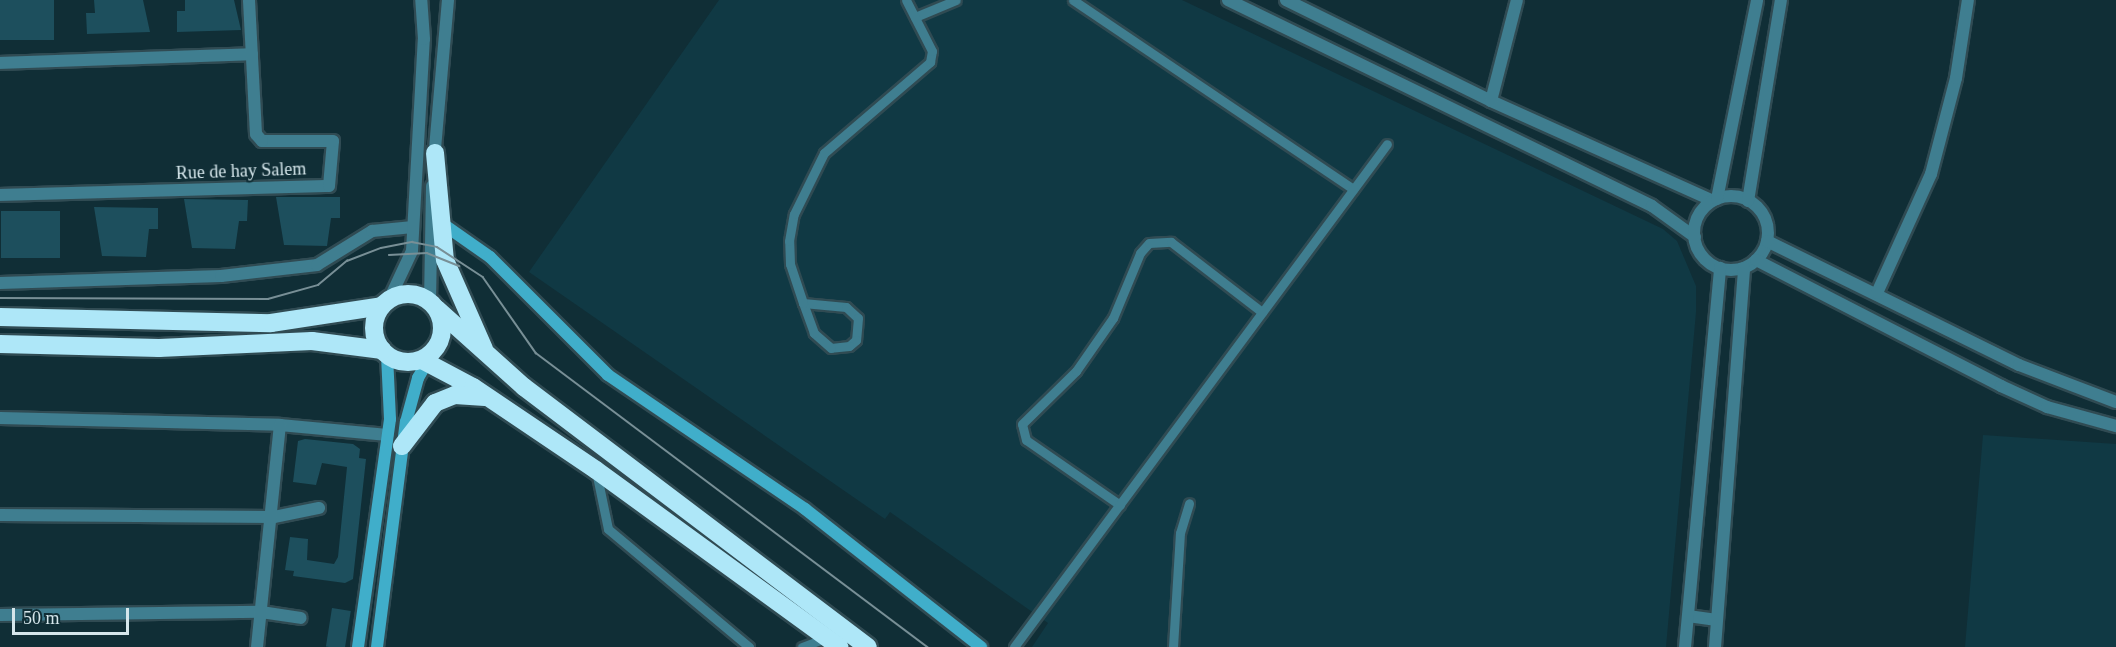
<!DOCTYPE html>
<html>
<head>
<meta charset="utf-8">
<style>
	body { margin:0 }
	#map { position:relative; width:2116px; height:647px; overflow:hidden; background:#102e36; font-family:Georgia,serif }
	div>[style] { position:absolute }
	.built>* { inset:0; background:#103944 }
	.building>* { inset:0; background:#1d4f5d; transform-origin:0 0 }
	.roads { filter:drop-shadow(2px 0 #304b53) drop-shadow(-2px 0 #304b53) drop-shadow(0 2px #304b53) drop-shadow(0 -2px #304b53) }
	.lane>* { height:9px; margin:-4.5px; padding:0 4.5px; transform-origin:4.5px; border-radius:4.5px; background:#3f7e90 }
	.street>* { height:12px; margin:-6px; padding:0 6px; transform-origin:6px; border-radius:6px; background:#3f7e90 }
	.street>.ring { margin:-6px; padding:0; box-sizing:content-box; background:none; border:12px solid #3f7e90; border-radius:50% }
	.secondary>* { height:12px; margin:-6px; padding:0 6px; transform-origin:6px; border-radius:6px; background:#40aeca }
	.highway>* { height:18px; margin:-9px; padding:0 9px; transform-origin:9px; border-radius:9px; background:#aee7f8 }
	.highway>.ring { margin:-9px; padding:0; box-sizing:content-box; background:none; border:18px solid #aee7f8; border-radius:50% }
	.tram>* { height:1.5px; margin:-0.75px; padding:0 0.75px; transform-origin:0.75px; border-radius:0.75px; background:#788f96 }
	span { translate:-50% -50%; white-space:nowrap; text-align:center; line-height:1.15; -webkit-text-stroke:4.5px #102e36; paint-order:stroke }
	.street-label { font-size:18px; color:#d5e6eb }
	.scale { position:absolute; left:12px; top:608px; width:117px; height:27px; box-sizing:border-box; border:3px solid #d5e6eb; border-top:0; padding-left:8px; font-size:18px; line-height:21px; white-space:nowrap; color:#d5e6eb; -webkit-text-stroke:4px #102e36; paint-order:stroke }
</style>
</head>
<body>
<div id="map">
	<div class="built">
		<i style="clip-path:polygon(719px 0,1182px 0,1663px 229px,1677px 241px,1696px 286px,1696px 312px,1666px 647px,1032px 647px,1048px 623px,890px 512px,885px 519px,529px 272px)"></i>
		<i style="clip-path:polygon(1983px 435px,2116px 444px,2116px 647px,1965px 647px)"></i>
	</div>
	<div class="building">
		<i style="left:0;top:0;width:54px;height:40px"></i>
		<i style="clip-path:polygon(94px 0,143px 0,150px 32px,87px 34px,86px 13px,95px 13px)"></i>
		<i style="clip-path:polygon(185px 0,234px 0,241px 30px,177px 32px,177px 11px,185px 11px)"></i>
		<i style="clip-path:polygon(276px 197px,340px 197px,340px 218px,331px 218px,327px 246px,284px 245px)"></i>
		<i style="clip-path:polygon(184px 199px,248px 200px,247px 221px,239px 221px,235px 249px,192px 248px)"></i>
		<i style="clip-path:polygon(94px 207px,158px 208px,158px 229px,149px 229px,146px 257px,102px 256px)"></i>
		<i style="left:60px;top:211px;width:47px;height:59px;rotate:90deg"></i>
		<i style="clip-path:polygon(305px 439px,353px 444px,360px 449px,359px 458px,366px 459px,353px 579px,345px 583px,293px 576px,294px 571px,285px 570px,290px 537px,308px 539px,307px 560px,334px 564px,338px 557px,347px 467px,322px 463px,316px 485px,293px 482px,298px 441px)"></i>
		<i style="left:332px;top:608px;width:19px;height:39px;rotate:9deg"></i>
	</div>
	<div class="roads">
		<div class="lane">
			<i style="left:1073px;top:0;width:338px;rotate:34deg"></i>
			<i style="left:915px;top:17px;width:44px;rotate:-22.5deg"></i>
			<i style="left:803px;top:303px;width:43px;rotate:5.3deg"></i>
			<i style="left:846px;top:307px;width:16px;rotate:43deg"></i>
			<i style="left:858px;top:318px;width:22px;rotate:95deg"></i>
			<i style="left:856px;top:340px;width:9px;rotate:139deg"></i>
			<i style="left:849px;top:346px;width:18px;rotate:174deg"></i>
			<i style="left:831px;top:348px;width:23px;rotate:-139deg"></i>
			<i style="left:814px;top:333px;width:32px;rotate:-110deg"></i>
			<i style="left:803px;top:303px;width:41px;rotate:-108.4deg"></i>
			<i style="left:790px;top:264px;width:23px;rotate:-92deg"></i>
			<i style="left:789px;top:241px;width:27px;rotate:-80deg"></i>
			<i style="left:794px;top:214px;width:68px;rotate:-63.8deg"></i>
			<i style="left:824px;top:153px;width:140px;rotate:-40.6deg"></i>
			<i style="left:930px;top:62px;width:11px;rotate:-80deg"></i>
			<i style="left:932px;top:51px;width:57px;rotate:-117deg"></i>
			<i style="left:596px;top:471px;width:59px;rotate:78.3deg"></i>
			<i style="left:608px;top:529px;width:184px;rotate:39.9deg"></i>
			<i style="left:1120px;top:505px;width:114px;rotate:-145.3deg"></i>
			<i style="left:1026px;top:440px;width:16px;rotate:-104deg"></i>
			<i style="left:1022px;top:424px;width:76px;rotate:-44.5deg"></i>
			<i style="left:1076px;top:371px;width:65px;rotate:-55.1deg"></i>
			<i style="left:1113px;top:318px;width:70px;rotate:-67.4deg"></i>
			<i style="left:1140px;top:253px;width:13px;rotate:-48deg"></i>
			<i style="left:1149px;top:243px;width:22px;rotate:-3deg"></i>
			<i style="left:1171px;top:242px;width:115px;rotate:37.6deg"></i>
			<i style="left:802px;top:647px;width:28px;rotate:-21deg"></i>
			<i style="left:1014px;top:647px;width:626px;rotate:-53.44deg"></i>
			<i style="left:1173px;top:647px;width:114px;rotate:-86.5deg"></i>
			<i style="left:1180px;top:533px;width:31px;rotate:-73deg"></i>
		</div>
		<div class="street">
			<i style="left:1228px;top:0;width:471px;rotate:25.9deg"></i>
			<i style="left:1652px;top:206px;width:53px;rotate:35.8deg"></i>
			<i style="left:1286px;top:0;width:229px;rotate:26.2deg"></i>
			<i style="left:1491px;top:101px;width:243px;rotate:24.2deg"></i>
			<i style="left:0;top:63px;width:252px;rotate:-2deg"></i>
			<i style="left:1491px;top:101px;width:104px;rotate:-75.6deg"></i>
			<i style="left:434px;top:160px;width:161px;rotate:-85deg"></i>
			<i style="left:0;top:195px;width:329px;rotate:-1.6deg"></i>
			<i style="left:329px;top:186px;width:45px;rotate:-84.9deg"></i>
			<i style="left:333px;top:141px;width:71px;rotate:180deg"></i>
			<i style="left:262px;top:141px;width:9px;rotate:-131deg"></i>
			<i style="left:256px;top:134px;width:134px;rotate:-93deg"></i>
			<i class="ring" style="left:1694px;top:196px;width:62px;height:62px"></i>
			<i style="left:1717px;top:199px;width:203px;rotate:-78.6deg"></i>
			<i style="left:1748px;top:201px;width:204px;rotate:-80.7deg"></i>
			<i style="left:1767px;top:241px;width:281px;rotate:26.2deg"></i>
			<i style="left:2019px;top:365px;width:104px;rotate:20.9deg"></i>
			<i style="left:1756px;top:260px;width:276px;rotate:27.2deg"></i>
			<i style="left:2001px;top:386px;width:51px;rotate:24.5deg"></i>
			<i style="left:2047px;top:407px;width:72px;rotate:15.4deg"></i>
			<i style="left:0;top:283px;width:221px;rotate:-1.8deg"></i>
			<i style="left:221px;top:276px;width:97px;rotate:-6.5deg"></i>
			<i style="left:317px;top:265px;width:65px;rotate:-31.7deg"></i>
			<i style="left:372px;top:231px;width:41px;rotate:-5.6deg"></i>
			<i style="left:1877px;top:293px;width:131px;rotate:-65.6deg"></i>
			<i style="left:1931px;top:174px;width:99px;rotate:-75.4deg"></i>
			<i style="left:1956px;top:78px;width:79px;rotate:-81.3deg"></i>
			<i style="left:389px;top:300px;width:54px;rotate:-64.9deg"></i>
			<i style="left:412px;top:251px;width:212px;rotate:-86.8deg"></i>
			<i style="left:424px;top:39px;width:39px;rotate:-94deg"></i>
			<i style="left:430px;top:302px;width:116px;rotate:-89deg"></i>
			<i style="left:0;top:418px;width:280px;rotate:1.4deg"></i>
			<i style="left:280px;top:425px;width:108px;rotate:5.3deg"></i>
			<i style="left:0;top:515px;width:274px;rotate:0.4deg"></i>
			<i style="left:274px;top:517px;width:46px;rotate:-11.3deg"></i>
			<i style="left:0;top:615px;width:261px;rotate:-0.7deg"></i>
			<i style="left:261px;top:612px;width:40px;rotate:8.5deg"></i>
			<i style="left:1688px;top:616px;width:29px;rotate:8deg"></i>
			<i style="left:257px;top:647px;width:223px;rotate:-84.1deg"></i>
			<i style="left:1685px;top:647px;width:381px;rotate:-84.7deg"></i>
			<i style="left:1715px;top:647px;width:380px;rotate:-85.6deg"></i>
		</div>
		<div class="secondary">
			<i style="left:440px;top:222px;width:61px;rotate:35deg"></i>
			<i style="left:490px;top:257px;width:167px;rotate:45deg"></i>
			<i style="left:608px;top:375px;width:238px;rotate:34.2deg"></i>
			<i style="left:805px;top:509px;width:224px;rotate:38.1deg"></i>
			<i style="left:358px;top:647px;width:230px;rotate:-82deg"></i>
			<i style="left:390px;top:419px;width:64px;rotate:-92.7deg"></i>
			<i style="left:377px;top:647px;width:227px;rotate:-82.7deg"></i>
			<i style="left:406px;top:422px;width:46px;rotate:-74.7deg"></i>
			<i style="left:418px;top:378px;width:30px;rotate:-60deg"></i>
		</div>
		<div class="highway">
			<i style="left:435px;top:153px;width:107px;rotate:84.7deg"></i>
			<i style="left:445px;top:260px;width:97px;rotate:66.3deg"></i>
			<i class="ring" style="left:374px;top:294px;width:50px;height:50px"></i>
			<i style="left:437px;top:309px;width:117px;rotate:41.9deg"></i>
			<i style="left:524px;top:387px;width:431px;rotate:37.1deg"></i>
			<i style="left:0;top:317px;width:271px;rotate:1.3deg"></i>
			<i style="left:271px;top:323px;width:112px;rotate:-8.7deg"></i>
			<i style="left:0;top:344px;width:159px;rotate:1.4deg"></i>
			<i style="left:159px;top:348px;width:153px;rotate:-2.6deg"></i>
			<i style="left:312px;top:341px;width:71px;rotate:7.3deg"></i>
			<i style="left:422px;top:360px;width:58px;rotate:27.9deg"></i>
			<i style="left:473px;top:387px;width:148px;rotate:34deg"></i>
			<i style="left:596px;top:470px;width:301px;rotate:36deg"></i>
			<i style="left:402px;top:446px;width:54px;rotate:-52.5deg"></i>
			<i style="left:435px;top:403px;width:22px;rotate:-22deg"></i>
			<i style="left:455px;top:395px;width:30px;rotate:4deg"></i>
		</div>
	</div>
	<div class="tram">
		<i style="left:389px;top:255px;width:38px;rotate:-3deg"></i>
		<i style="left:427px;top:253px;width:35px;rotate:22deg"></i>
		<i style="left:0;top:298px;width:268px;rotate:0.2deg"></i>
		<i style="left:268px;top:299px;width:52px;rotate:-15.6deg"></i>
		<i style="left:318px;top:285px;width:38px;rotate:-40deg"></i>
		<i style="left:347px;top:261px;width:36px;rotate:-21deg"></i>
		<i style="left:381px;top:248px;width:32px;rotate:-11deg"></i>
		<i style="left:412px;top:242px;width:25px;rotate:11deg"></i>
		<i style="left:437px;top:247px;width:55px;rotate:33.1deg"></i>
		<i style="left:483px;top:277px;width:93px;rotate:55.1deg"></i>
		<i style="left:536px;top:353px;width:490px;rotate:36.9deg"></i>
	</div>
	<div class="street-label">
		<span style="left:241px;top:171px;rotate:-2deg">Rue de hay Salem</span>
	</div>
	<div class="scale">50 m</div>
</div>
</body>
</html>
